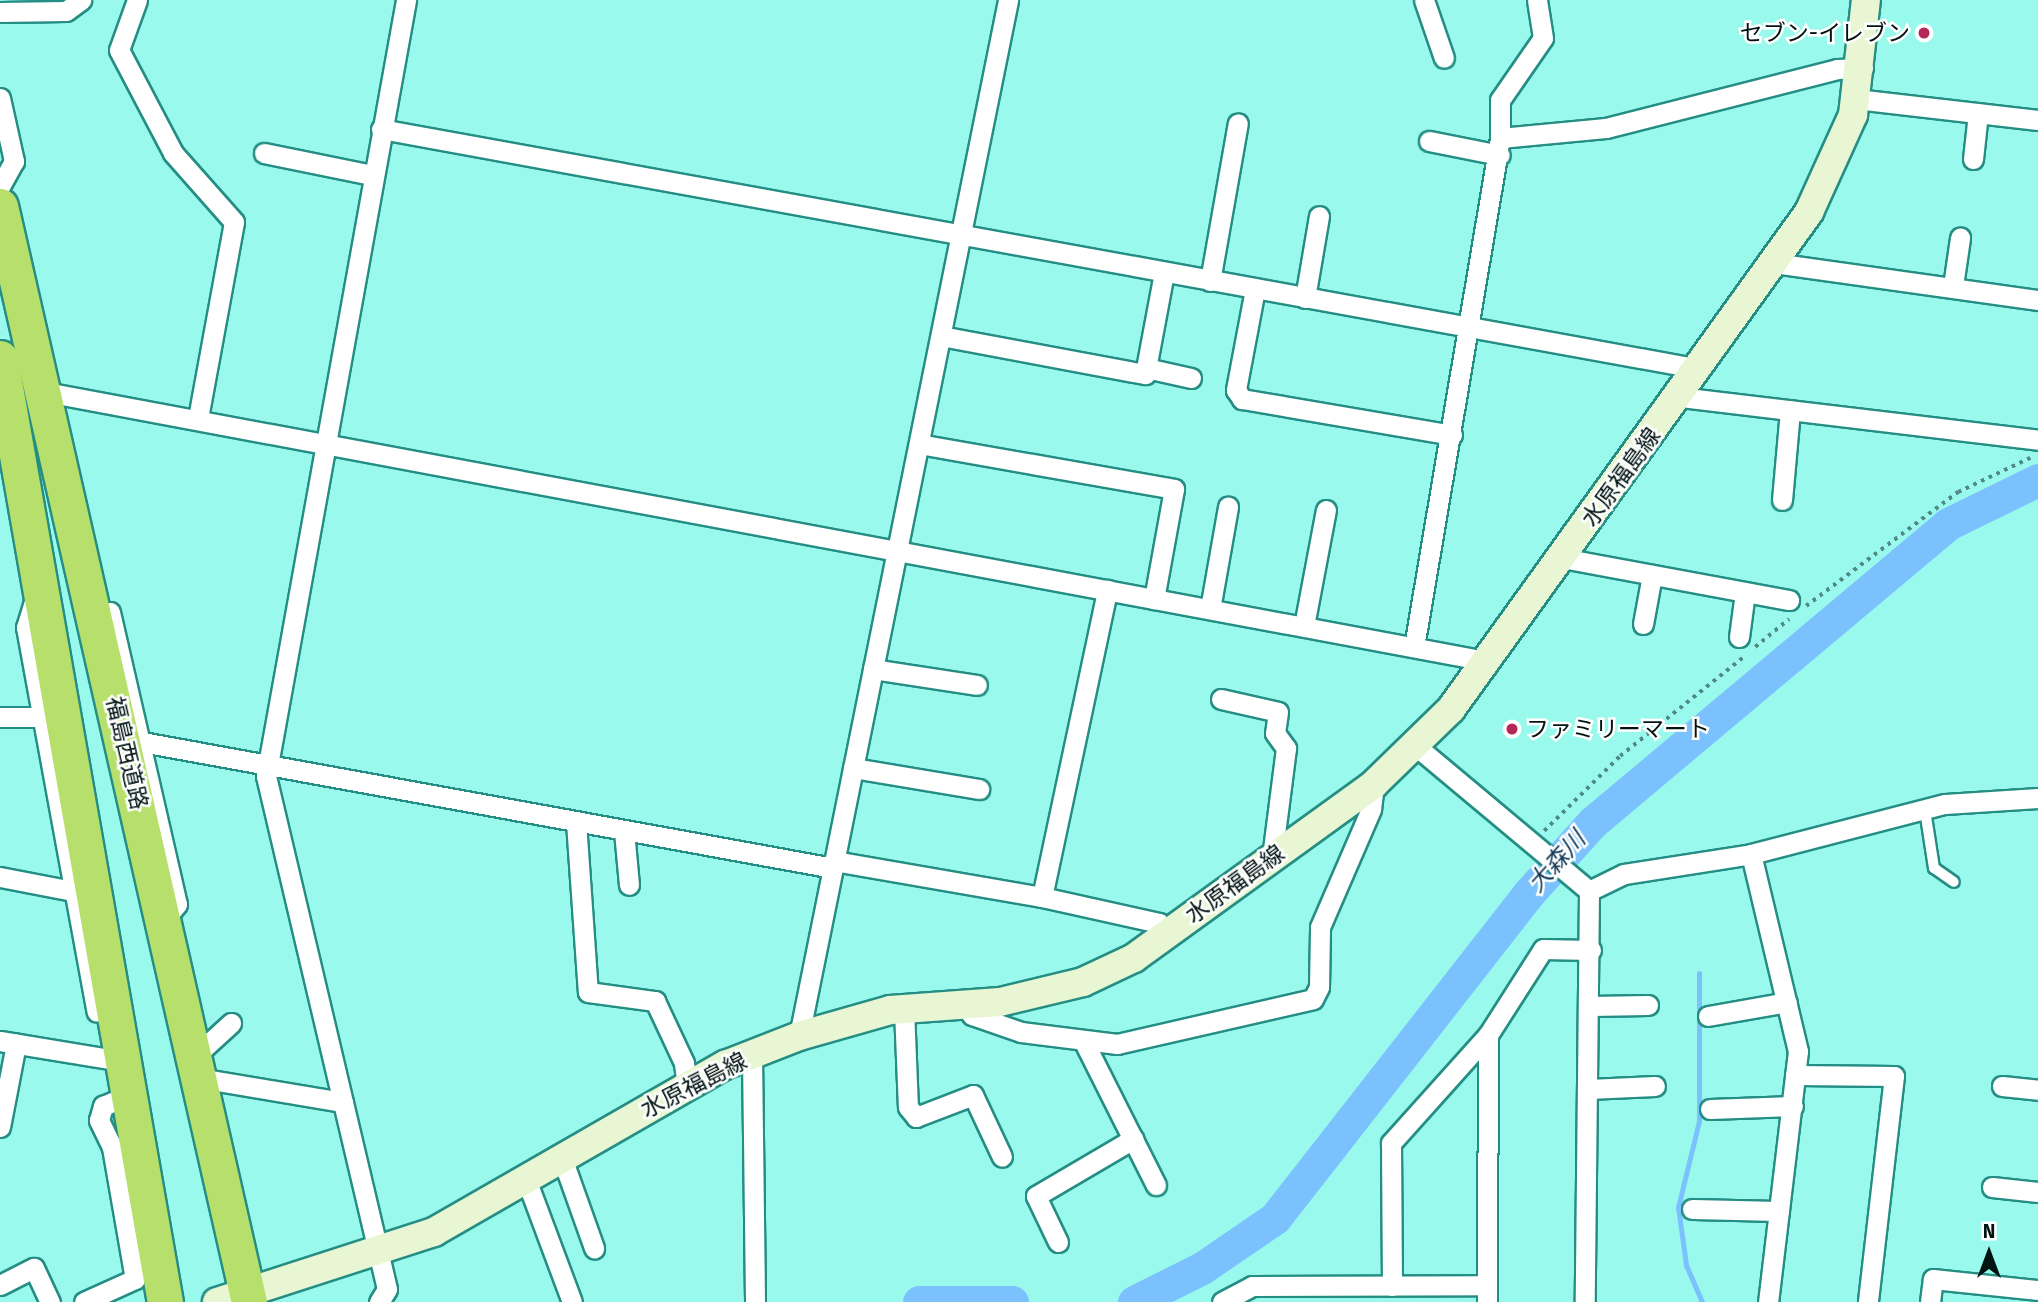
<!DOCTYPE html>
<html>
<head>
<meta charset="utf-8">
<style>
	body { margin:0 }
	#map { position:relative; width:2038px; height:1302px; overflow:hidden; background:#99f9ed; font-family:"Fira Sans","Noto Sans JP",sans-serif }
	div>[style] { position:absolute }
	.stream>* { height:5px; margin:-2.5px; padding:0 2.5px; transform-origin:2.5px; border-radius:2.5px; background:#7ac1fe }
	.river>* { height:33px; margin:-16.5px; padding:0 16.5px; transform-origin:16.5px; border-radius:16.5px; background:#7ac1fe }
	.path>* { height:3.5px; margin-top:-1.75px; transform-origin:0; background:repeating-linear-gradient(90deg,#508a83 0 3.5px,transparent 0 8.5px) }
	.roads { filter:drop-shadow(2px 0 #258e84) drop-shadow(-2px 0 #258e84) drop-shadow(0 2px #258e84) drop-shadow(0 -2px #258e84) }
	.lane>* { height:10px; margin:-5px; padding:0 5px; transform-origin:5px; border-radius:5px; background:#fff }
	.street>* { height:19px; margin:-9.5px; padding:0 9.5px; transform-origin:9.5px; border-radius:9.5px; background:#fff }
	.secondary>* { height:28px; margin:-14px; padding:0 14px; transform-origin:14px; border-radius:14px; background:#e9f6d3 }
	.highway>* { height:35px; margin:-17.5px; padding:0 17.5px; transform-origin:17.5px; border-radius:17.5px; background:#b6e06b }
	.dots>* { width:19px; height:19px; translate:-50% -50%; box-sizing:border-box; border:4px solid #fff; border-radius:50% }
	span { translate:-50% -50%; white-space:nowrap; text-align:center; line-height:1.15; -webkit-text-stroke:5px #fff; paint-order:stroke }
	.poi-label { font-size:23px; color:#011412 }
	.right { translate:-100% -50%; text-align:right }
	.left { translate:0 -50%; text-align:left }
	.street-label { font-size:23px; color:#011412 }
	.water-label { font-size:24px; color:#123857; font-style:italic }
	.north { position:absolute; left:1954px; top:1218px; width:70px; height:70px; -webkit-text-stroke:5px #fff; paint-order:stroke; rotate:0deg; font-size:19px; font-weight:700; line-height:28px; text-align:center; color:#011412 }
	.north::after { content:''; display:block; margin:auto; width:24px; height:32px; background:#011412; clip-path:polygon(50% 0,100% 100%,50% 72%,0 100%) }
</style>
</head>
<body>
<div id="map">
	<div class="stream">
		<i style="left:1699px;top:973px;width:148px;rotate:90deg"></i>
		<i style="left:1699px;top:1121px;width:89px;rotate:103.7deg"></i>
		<i style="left:1678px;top:1207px;width:59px;rotate:82.1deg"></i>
		<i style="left:1686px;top:1265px;width:40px;rotate:66.6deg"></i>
	</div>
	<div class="river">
		<i style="left:919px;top:1302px;width:93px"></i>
		<i style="left:1134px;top:1302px;width:76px;rotate:-26.6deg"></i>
		<i style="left:1202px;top:1268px;width:88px;rotate:-34.4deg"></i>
		<i style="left:1275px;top:1218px;width:412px;rotate:-52deg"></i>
		<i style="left:1529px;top:893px;width:96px;rotate:-48deg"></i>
		<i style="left:1593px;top:822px;width:463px;rotate:-40deg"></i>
		<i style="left:1948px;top:524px;width:100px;rotate:-26.1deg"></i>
	</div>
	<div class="path">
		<i style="left:1806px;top:606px;width:190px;rotate:-36.9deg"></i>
		<i style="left:1958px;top:492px;width:80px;rotate:-25.3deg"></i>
		<i style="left:1755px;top:647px;width:44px;rotate:-39.5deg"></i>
		<i style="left:1544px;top:831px;width:107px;rotate:-44.6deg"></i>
		<i style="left:1620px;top:756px;width:161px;rotate:-38.7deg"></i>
	</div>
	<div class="roads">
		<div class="lane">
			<i style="left:1925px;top:810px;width:59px;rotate:81.2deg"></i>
			<i style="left:1934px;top:868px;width:24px;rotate:35deg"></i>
		</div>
		<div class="street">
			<i style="left:137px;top:0;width:53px;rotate:109.8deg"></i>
			<i style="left:119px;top:50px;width:116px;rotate:62.3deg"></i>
			<i style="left:173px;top:153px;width:92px;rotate:48.5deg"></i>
			<i style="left:234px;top:222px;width:199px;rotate:100.4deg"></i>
			<i style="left:1424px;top:0;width:61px;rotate:71deg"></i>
			<i style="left:0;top:12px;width:66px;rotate:-0.9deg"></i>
			<i style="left:66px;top:11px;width:19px;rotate:-36deg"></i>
			<i style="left:0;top:98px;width:65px;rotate:77.5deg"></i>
			<i style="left:14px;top:161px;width:29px;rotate:119deg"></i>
			<i style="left:1856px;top:99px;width:183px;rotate:6.6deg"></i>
			<i style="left:381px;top:129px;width:1341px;rotate:10.31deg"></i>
			<i style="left:1500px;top:138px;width:38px;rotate:-90deg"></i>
			<i style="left:1500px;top:100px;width:75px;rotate:-55.3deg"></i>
			<i style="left:1543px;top:38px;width:38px;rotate:-99deg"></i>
			<i style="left:1429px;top:141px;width:72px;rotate:11.2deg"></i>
			<i style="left:264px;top:153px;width:110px;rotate:11.5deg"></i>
			<i style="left:1973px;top:159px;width:46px;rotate:-83.8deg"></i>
			<i style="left:1774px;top:263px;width:267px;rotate:8deg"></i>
			<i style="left:1210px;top:281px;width:160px;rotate:-80deg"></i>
			<i style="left:1953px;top:286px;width:49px;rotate:-81.7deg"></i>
			<i style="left:1255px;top:289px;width:103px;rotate:100.7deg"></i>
			<i style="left:1236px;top:390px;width:11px;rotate:56deg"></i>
			<i style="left:1242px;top:399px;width:213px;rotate:9.7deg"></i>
			<i style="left:1305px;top:298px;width:83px;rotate:-80.3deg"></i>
			<i style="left:941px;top:336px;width:208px;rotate:10.6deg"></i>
			<i style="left:1145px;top:374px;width:104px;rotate:-79.4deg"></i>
			<i style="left:1146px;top:368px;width:46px;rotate:12.5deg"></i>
			<i style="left:35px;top:390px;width:1476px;rotate:10.58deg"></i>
			<i style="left:1680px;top:397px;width:361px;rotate:6.8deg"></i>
			<i style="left:919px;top:444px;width:259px;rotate:10deg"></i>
			<i style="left:1174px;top:489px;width:112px;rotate:100.3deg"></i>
			<i style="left:1782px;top:500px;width:90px;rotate:-84.9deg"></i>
			<i style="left:1562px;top:558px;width:231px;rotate:10.5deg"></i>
			<i style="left:36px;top:595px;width:34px;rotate:107deg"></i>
			<i style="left:26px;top:627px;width:391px;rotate:79.6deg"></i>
			<i style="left:1210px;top:609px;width:104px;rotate:-80deg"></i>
			<i style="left:110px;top:612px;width:300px;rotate:77.1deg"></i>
			<i style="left:177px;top:904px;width:18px;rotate:128deg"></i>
			<i style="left:1643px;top:624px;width:50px;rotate:-79.6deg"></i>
			<i style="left:1304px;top:626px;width:118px;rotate:-79.3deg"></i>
			<i style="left:1739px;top:637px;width:45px;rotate:-82.4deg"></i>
			<i style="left:1414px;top:647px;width:516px;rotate:-80.41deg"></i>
			<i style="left:1500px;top:138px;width:106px;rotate:-5.4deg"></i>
			<i style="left:1606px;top:128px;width:238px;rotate:-14.3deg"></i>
			<i style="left:1837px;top:69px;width:26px;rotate:-2deg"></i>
			<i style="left:873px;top:669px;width:105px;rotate:8.7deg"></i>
			<i style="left:1221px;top:699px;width:58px;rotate:12.8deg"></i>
			<i style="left:1278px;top:712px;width:21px;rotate:98deg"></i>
			<i style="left:1275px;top:733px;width:19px;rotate:54deg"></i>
			<i style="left:1286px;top:748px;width:111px;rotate:97.3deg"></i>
			<i style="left:0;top:717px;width:42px"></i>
			<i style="left:142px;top:742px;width:702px;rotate:10.33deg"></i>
			<i style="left:1417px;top:747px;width:224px;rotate:39.9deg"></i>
			<i style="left:1589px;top:891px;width:411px;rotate:90.6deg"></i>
			<i style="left:853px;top:768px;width:128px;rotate:9.5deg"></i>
			<i style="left:576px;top:822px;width:170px;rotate:86deg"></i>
			<i style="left:588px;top:992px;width:68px;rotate:7.7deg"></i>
			<i style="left:655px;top:1001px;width:68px;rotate:64.9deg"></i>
			<i style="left:684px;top:1063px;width:23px;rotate:83deg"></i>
			<i style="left:624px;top:831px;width:54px;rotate:84.7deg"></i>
			<i style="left:1751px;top:854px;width:203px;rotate:76.6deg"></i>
			<i style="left:1798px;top:1051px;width:253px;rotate:96.8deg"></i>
			<i style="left:834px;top:861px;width:211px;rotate:9.8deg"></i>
			<i style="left:1042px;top:897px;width:314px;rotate:-78deg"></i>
			<i style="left:0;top:877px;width:74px;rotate:10.9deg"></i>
			<i style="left:1589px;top:891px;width:39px;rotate:-26deg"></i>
			<i style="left:1624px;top:874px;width:129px;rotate:-8.9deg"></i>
			<i style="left:1751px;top:854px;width:200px;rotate:-14.5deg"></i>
			<i style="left:1945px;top:804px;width:93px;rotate:-3.7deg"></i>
			<i style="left:1042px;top:897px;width:120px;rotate:12.5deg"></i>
			<i style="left:1159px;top:923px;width:14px;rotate:51deg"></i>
			<i style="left:963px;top:1004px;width:14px;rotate:51deg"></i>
			<i style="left:972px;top:1015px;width:52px;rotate:19.1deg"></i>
			<i style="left:1021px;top:1032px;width:97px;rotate:7.1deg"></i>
			<i style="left:1117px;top:1044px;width:201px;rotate:-12.9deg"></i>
			<i style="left:1313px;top:999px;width:13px;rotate:-63deg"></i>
			<i style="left:1319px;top:987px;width:60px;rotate:-89deg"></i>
			<i style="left:1320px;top:927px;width:129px;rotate:-66.6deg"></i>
			<i style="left:1371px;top:809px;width:25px;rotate:-83deg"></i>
			<i style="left:1590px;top:1006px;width:58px;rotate:-1deg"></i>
			<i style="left:904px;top:1009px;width:98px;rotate:87.7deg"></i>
			<i style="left:908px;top:1107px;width:13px;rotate:51deg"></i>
			<i style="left:916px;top:1117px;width:61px;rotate:-21.1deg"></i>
			<i style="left:973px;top:1095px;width:68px;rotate:64.9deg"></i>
			<i style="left:1708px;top:1016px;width:80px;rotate:-10deg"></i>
			<i style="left:799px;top:1036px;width:1057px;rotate:-78.59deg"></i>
			<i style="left:0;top:1041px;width:124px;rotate:9.3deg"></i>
			<i style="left:1085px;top:1044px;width:158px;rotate:63.3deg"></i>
			<i style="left:752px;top:1055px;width:247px;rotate:89.3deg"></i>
			<i style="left:195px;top:1056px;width:49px;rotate:-42.5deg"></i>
			<i style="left:1795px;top:1075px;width:99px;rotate:0.6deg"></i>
			<i style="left:1894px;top:1076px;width:227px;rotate:96.6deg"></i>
			<i style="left:199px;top:1078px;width:146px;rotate:9.5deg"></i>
			<i style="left:2002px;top:1086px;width:36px;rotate:6deg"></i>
			<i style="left:1588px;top:1089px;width:67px;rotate:-2.6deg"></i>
			<i style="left:1710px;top:1109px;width:83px;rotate:-2.1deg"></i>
			<i style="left:0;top:1127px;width:85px;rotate:-79.1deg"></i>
			<i style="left:562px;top:1158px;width:96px;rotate:70.4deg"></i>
			<i style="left:526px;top:1179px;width:131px;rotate:69.5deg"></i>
			<i style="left:1992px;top:1187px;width:46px;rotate:6.2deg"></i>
			<i style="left:1692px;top:1209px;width:87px;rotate:1.3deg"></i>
			<i style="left:1058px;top:1242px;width:51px;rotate:-115.6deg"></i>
			<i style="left:1036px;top:1196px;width:113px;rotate:-30.4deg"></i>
			<i style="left:0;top:1285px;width:38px;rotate:-27deg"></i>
			<i style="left:34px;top:1268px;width:38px;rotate:65deg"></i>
			<i style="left:1392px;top:1286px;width:143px;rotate:-90.4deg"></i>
			<i style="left:1391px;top:1143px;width:145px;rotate:-48.1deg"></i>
			<i style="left:1488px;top:1035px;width:102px;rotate:-57.4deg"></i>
			<i style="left:1543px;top:949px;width:48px;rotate:1.2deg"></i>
			<i style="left:84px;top:1302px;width:56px;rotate:-24.3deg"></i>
			<i style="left:135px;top:1279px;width:134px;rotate:-99.9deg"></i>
			<i style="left:112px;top:1147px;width:30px;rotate:-116deg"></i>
			<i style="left:99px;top:1120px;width:15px;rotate:-74deg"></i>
			<i style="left:103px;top:1106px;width:26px;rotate:-23deg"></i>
			<i style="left:379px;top:1302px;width:15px;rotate:-58deg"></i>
			<i style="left:387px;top:1289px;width:527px;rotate:-103.27deg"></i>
			<i style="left:266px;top:776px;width:789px;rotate:-79.77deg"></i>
			<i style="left:1222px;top:1302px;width:34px;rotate:-28deg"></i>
			<i style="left:1252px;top:1286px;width:235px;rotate:-0.2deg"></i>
			<i style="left:1487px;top:1302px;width:267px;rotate:-89.8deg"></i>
			<i style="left:1930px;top:1302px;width:23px;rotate:-83deg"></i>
			<i style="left:1933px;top:1279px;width:106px;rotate:6deg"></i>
		</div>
		<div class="secondary">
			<i style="left:217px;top:1302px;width:228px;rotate:-17.9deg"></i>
			<i style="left:434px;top:1232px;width:336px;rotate:-29.9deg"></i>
			<i style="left:725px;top:1065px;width:79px;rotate:-21.4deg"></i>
			<i style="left:799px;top:1036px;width:95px;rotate:-15.9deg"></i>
			<i style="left:890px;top:1010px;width:110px;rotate:-4.2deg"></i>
			<i style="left:1000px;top:1002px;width:85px;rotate:-13.5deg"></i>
			<i style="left:1083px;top:982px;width:56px;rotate:-25.2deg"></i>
			<i style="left:1134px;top:958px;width:296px;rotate:-35.9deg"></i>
			<i style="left:1374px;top:784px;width:107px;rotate:-44.2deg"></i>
			<i style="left:1451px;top:709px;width:613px;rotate:-54.23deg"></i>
			<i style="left:1809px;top:212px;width:107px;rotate:-65.6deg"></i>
			<i style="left:1853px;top:115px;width:116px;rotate:-83.6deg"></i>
		</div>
		<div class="highway">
			<i style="left:0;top:206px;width:1124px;rotate:77.2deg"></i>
			<i style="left:0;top:358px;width:958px;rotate:80.09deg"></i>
		</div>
	</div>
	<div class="dots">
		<i style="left:1924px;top:33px;background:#b62759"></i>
		<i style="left:1512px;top:729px;background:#b62759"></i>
	</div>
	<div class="poi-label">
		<span class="right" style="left:1910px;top:33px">セブン-イレブン</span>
		<span class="left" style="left:1526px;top:729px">ファミリーマート</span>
	</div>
	<div class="street-label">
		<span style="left:1621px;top:477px;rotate:-54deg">水原福島線</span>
		<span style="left:127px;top:753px;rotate:77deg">福島西道路</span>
		<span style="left:1235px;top:884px;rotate:-36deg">水原福島線</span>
		<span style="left:694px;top:1085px;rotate:-27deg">水原福島線</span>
	</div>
	<div class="water-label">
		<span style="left:1557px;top:862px;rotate:-48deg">大森川</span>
	</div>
	<div class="north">N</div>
</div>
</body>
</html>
